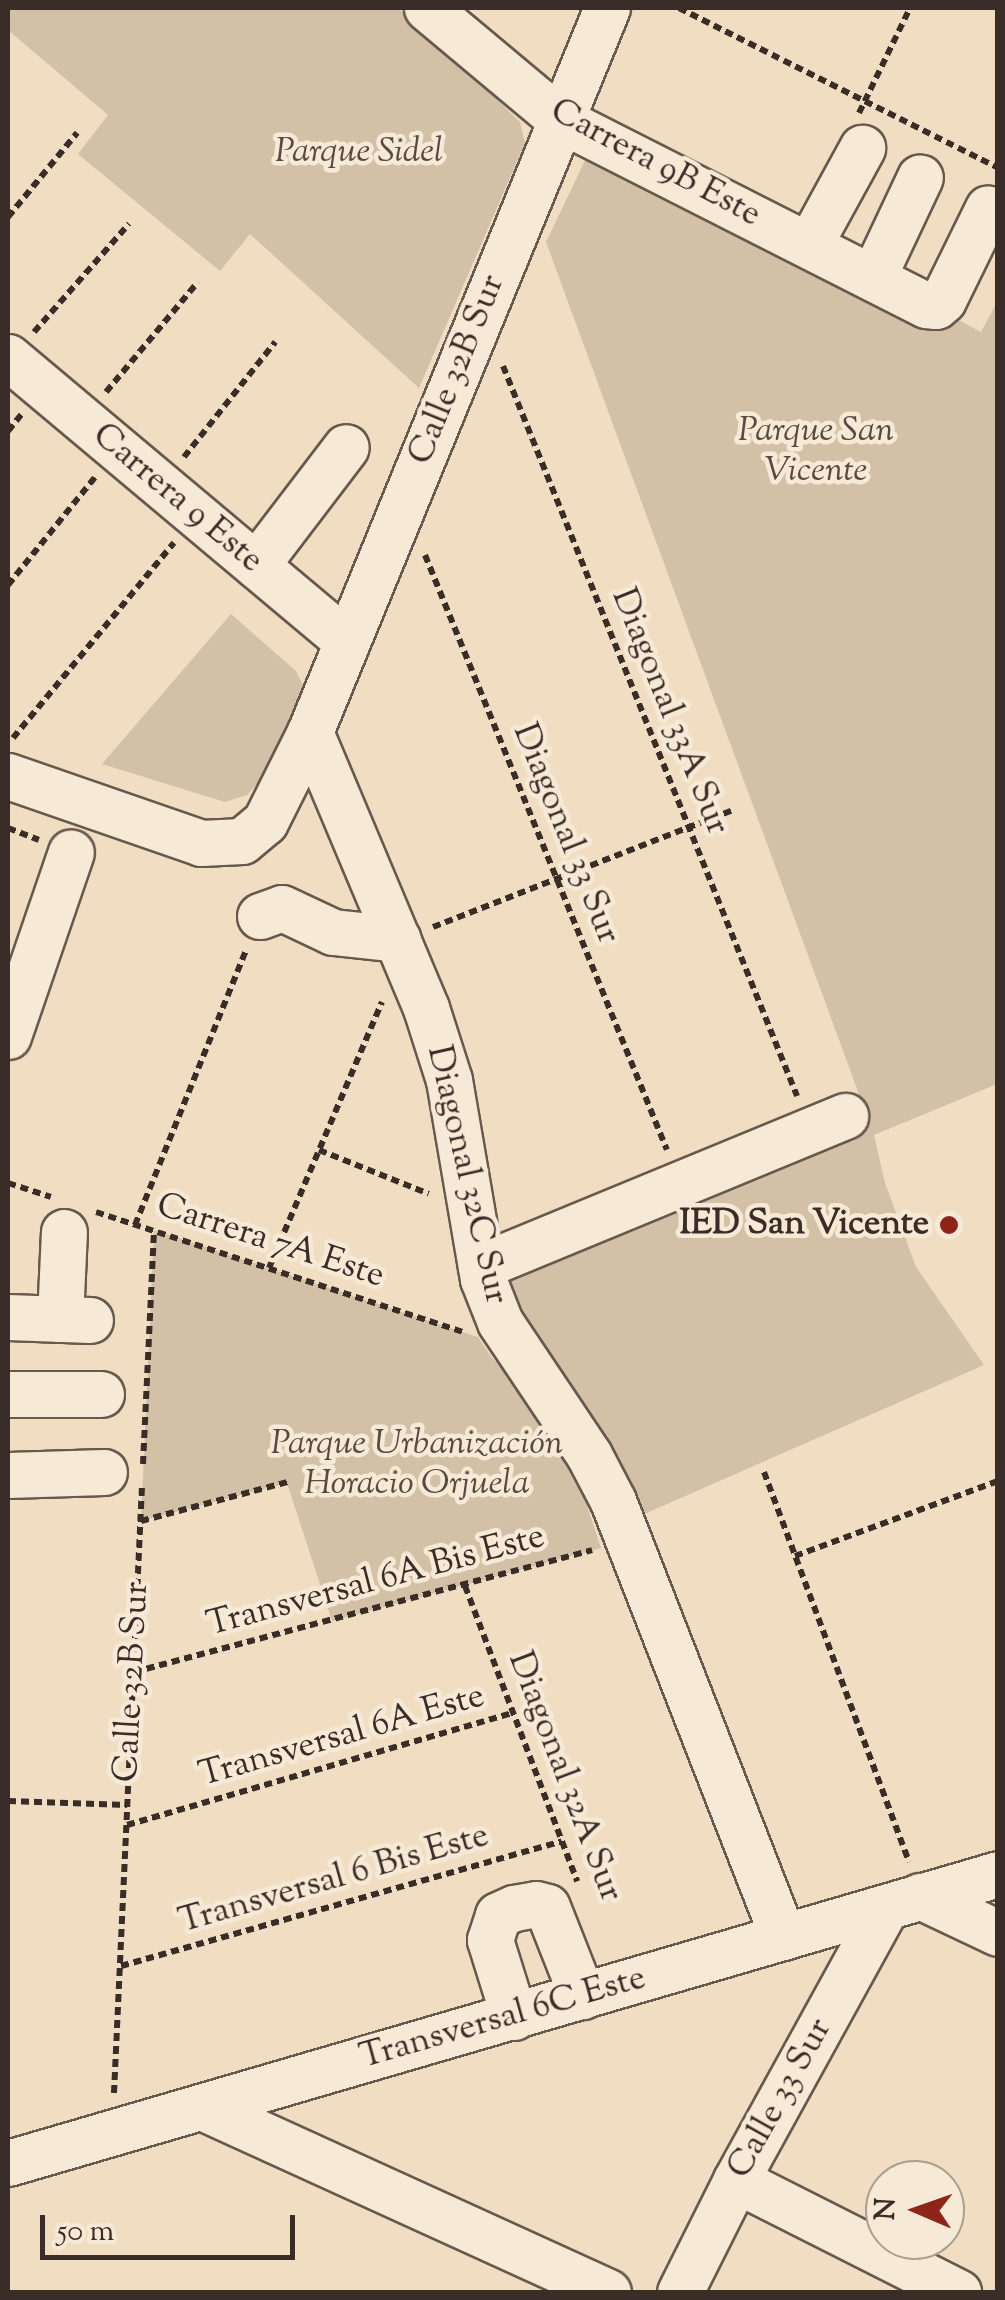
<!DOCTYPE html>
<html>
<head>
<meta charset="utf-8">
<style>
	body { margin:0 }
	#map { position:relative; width:1005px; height:2300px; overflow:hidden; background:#f1dec2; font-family:"Sorts Mill Goudy",serif }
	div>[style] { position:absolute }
	.green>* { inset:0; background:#d2c0a7 }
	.path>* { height:6px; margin-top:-3px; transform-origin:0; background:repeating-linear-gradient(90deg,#3a2c26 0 8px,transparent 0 13px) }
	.roads { filter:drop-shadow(2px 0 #68584d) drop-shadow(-2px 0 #68584d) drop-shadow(0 2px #68584d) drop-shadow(0 -2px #68584d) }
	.minor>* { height:45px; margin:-22.5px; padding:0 22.5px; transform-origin:22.5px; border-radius:22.5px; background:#f6ead7 }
	.dots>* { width:28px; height:28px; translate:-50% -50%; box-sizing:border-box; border:5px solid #f6ead7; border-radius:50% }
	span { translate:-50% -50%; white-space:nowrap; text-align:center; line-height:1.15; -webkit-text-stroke:9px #f6ead7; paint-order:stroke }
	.park-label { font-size:35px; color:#584a40; font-style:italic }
	.street-label { font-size:35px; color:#3a2c26 }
	.poi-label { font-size:35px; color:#3a2c26; font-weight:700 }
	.right { translate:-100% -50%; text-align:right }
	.frame { position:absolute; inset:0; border:10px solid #3a2c26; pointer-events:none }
	.north { position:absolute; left:865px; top:2160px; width:100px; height:100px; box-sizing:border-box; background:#f6ead7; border:2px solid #ab9e90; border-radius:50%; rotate:272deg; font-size:28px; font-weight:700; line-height:40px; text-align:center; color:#3a2c26 }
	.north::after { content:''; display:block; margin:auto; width:35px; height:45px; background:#8f2418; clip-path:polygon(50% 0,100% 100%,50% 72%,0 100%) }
	.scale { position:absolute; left:40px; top:2215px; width:255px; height:45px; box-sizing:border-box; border:5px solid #3a2c26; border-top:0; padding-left:12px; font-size:30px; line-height:35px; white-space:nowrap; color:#3a2c26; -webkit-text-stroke:8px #f6ead7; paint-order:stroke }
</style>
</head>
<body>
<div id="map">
	<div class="green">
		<i style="clip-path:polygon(8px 8px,398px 8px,457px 61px,520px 122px,525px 143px,419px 388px,250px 234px,220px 271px,78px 154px,108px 115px,8px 30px)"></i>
		<i style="clip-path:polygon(590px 150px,795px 233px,981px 332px,997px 302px,997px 1084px,874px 1135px,885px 1183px,916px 1267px,984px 1365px,642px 1515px,598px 1425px,533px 1331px,502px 1276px,867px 1116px,546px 242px)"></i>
		<i style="clip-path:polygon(231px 614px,296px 671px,304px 687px,261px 780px,247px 795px,225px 802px,102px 764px)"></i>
		<i style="clip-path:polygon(154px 1230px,478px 1337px,492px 1358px,527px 1392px,571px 1457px,601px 1548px,332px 1621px,287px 1483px,141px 1521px)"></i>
	</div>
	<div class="path">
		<i style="left:679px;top:8px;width:357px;rotate:26.6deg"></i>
		<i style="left:859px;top:113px;width:117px;rotate:-64.1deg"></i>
		<i style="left:8px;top:217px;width:109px;rotate:-50.6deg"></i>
		<i style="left:34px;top:332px;width:144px;rotate:-48.7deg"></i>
		<i style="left:503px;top:366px;width:787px;rotate:68.06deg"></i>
		<i style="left:106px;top:392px;width:143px;rotate:-50.1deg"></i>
		<i style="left:8px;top:431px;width:21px;rotate:-51deg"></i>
		<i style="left:184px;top:457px;width:147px;rotate:-51.6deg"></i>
		<i style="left:425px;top:555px;width:642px;rotate:67.87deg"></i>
		<i style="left:8px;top:585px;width:139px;rotate:-51.1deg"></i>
		<i style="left:13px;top:738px;width:253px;rotate:-50.5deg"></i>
		<i style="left:8px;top:828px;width:33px;rotate:21deg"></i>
		<i style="left:433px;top:927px;width:320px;rotate:-21.3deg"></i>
		<i style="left:319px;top:1150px;width:118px;rotate:21.8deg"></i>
		<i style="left:8px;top:1183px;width:45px;rotate:18deg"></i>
		<i style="left:96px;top:1212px;width:387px;rotate:18.1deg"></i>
		<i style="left:135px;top:1225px;width:297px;rotate:-68deg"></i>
		<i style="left:269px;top:1268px;width:289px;rotate:-67deg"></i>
		<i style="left:143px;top:1464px;width:234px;rotate:-87.3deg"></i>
		<i style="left:764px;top:1472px;width:416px;rotate:69.6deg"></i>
		<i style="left:141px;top:1521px;width:152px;rotate:-14.9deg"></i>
		<i style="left:795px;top:1556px;width:216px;rotate:-20.3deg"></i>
		<i style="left:465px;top:1586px;width:316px;rotate:69.2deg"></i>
		<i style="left:134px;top:1672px;width:474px;rotate:-14.9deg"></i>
		<i style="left:8px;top:1801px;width:119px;rotate:1.9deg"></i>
		<i style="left:127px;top:1825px;width:402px;rotate:-16.2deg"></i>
		<i style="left:121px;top:1966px;width:458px;rotate:-15.8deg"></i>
		<i style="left:114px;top:2093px;width:608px;rotate:-87.36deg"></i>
	</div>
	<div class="roads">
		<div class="minor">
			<i style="left:427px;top:8px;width:175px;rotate:39.9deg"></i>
			<i style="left:561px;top:120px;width:409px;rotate:26.9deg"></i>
			<i style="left:926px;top:305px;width:10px;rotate:6deg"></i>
			<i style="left:936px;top:306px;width:9px;rotate:-41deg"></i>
			<i style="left:943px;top:300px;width:102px;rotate:-63.9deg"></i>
			<i style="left:809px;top:245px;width:111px;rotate:-61.3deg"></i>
			<i style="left:873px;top:277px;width:110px;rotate:-64.8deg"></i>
			<i style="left:8px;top:357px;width:442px;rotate:40deg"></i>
			<i style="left:256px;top:565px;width:148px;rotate:-52.7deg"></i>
			<i style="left:310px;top:732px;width:299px;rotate:67.2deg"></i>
			<i style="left:426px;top:1008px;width:76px;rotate:72.3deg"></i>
			<i style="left:449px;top:1080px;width:202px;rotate:80.3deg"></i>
			<i style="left:483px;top:1279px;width:46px;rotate:68.4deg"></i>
			<i style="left:500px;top:1322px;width:160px;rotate:56.2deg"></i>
			<i style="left:589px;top:1455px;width:52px;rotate:62.4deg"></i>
			<i style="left:613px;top:1501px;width:468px;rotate:68.7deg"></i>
			<i style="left:8px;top:776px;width:204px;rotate:19.1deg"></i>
			<i style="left:201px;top:843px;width:41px;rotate:-2.8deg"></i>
			<i style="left:242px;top:841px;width:30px;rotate:-40deg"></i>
			<i style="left:265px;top:822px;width:101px;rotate:-63.4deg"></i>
			<i style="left:310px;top:732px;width:783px;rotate:-67.7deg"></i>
			<i style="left:260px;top:916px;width:23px;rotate:-20deg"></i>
			<i style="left:282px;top:908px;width:56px;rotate:25.2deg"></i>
			<i style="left:333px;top:932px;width:65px;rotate:6.1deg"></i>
			<i style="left:8px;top:1036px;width:194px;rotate:-71.1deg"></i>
			<i style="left:481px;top:1266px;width:394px;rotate:-22.4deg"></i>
			<i style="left:8px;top:1317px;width:82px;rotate:2.1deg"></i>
			<i style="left:60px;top:1319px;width:87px;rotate:-87.4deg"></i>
			<i style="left:8px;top:1394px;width:93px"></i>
			<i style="left:8px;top:1475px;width:96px;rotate:-1.8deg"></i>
			<i style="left:920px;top:1896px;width:86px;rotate:25.4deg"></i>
			<i style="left:514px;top:2017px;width:81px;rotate:-107.3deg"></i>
			<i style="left:490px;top:1940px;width:26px;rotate:-72deg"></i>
			<i style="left:498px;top:1915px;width:17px;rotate:-24deg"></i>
			<i style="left:514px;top:1908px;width:22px;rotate:-10deg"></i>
			<i style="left:536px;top:1904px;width:11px;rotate:15deg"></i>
			<i style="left:547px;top:1907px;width:96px;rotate:68.5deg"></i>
			<i style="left:202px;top:2107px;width:446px;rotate:24.5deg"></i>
			<i style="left:8px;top:2163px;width:1031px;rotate:-16.27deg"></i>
			<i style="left:736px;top:2180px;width:249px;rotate:26.8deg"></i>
			<i style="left:680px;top:2292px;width:125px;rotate:-63.4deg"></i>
			<i style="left:736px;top:2180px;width:311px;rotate:-61.2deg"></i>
		</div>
	</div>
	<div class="dots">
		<i style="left:949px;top:1225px;background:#8f2418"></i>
	</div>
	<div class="park-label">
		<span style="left:359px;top:153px">Parque Sidel</span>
		<span style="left:816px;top:452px">Parque San<br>Vicente</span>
		<span style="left:417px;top:1465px">Parque Urbanización<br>Horacio Orjuela</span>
	</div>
	<div class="street-label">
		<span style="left:655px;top:164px;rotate:28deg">Carrera 9B Este</span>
		<span style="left:458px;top:370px;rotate:-68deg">Calle 32B Sur</span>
		<span style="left:177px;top:499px;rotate:40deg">Carrera 9 Este</span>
		<span style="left:669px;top:712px;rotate:68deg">Diagonal 33A Sur</span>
		<span style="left:565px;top:834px;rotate:68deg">Diagonal 33 Sur</span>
		<span style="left:466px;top:1175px;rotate:77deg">Diagonal 32C Sur</span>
		<span style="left:270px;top:1242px;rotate:18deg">Carrera 7A Este</span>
		<span style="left:376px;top:1582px;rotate:-15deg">Transversal 6A Bis Este</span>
		<span style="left:133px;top:1682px;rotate:-87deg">Calle 32B Sur</span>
		<span style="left:342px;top:1737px;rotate:-16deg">Transversal 6A Este</span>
		<span style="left:564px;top:1777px;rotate:69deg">Diagonal 32A Sur</span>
		<span style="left:334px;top:1880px;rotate:-16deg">Transversal 6 Bis Este</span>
		<span style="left:503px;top:2019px;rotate:-16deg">Transversal 6C Este</span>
		<span style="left:781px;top:2099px;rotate:-61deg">Calle 33 Sur</span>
	</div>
	<div class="poi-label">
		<span class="right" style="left:929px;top:1225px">IED San Vicente</span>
	</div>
	<div class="frame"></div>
	<div class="north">N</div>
	<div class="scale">50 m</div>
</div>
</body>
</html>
